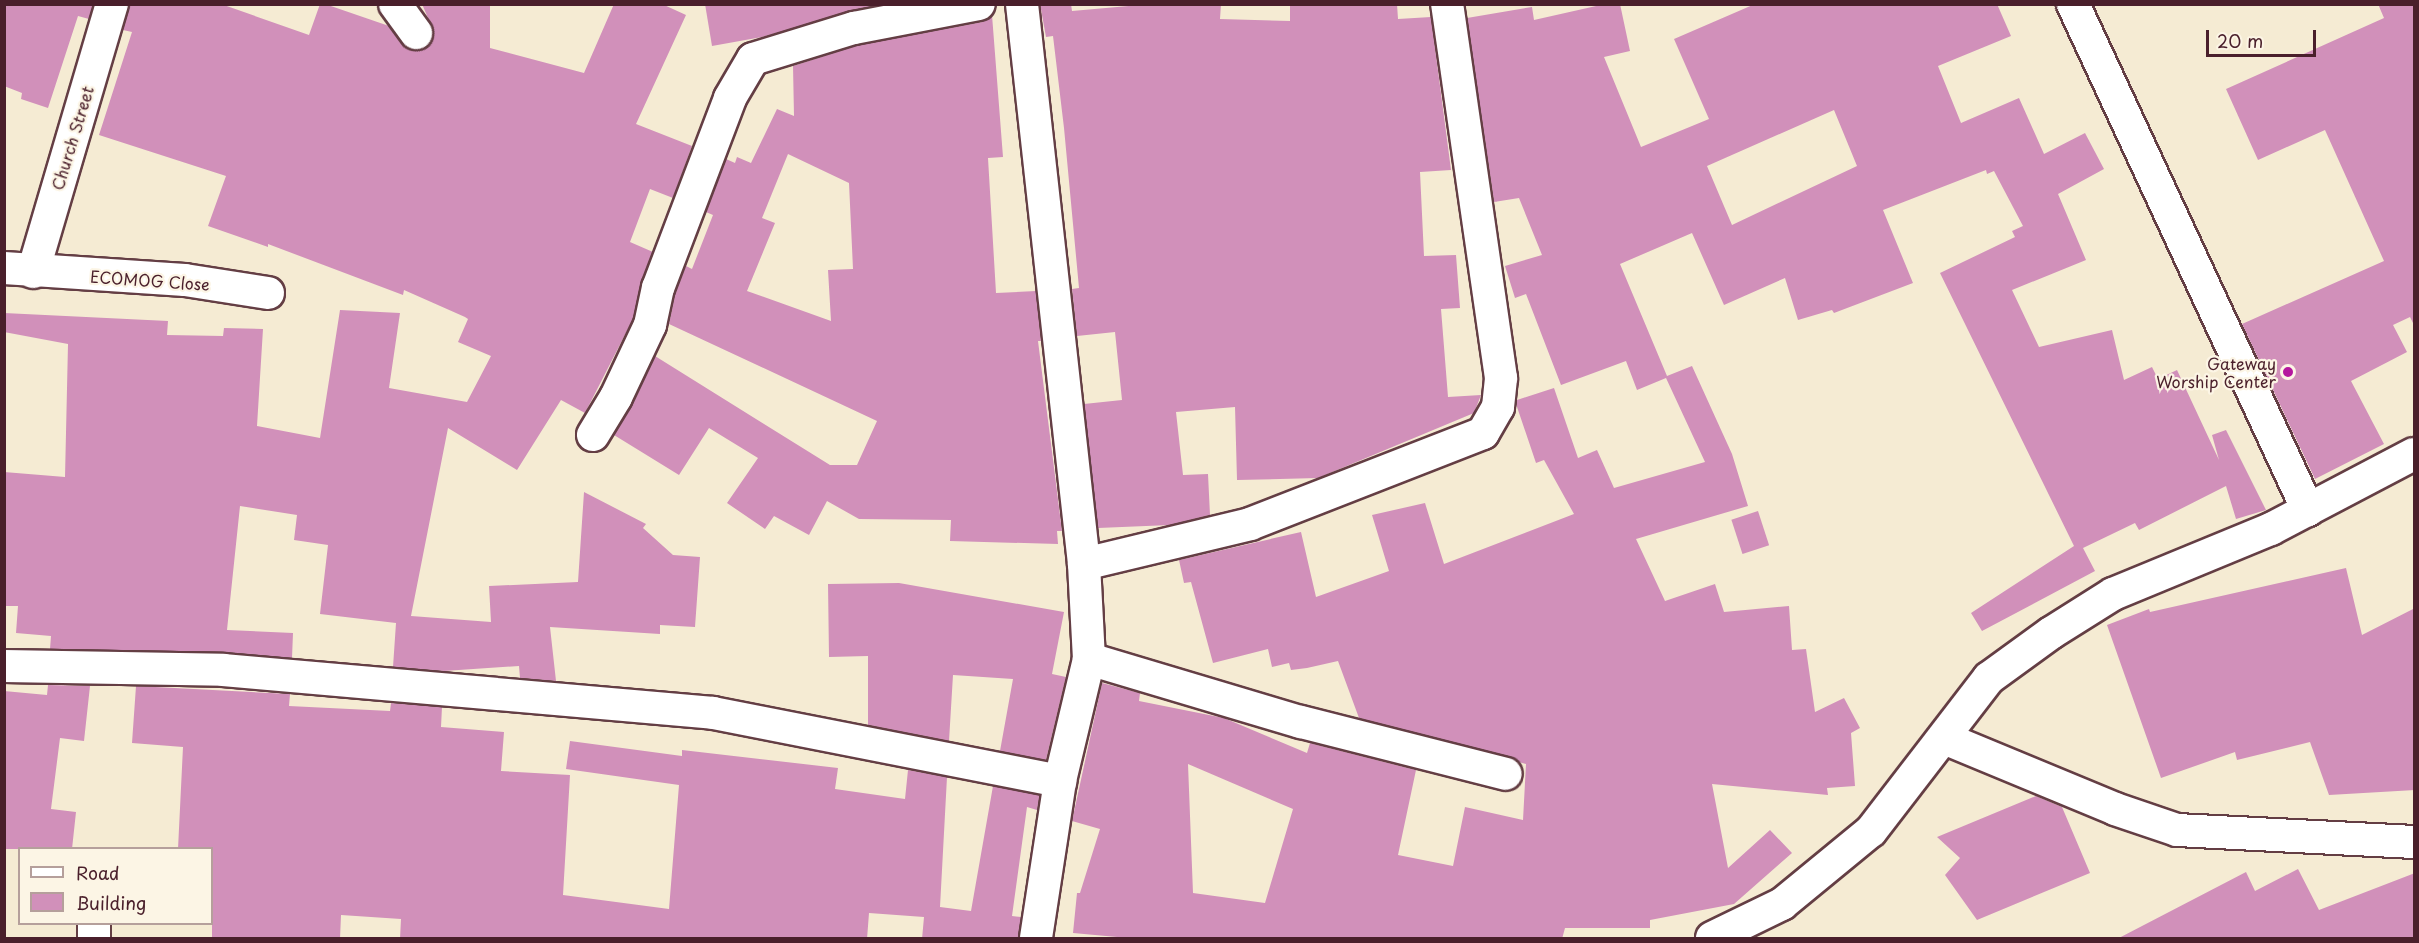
<!DOCTYPE html>
<html>
<head>
<meta charset="utf-8">
<style>
	body { margin:0 }
	#map { position:relative; width:2419px; height:943px; overflow:hidden; background:#f5ebd3; font-family:"Playpen Sans",sans-serif }
	div>[style] { position:absolute }
	.building>* { inset:0; background:#d190ba; transform-origin:0 0 }
	.roads { filter:drop-shadow(2px 0 #643e44) drop-shadow(-2px 0 #643e44) drop-shadow(0 2px #643e44) drop-shadow(0 -2px #643e44) }
	.street>* { height:32px; margin:-16px; padding:0 16px; transform-origin:16px; border-radius:16px; background:#fff }
	.dots>* { width:16px; height:16px; translate:-50% -50%; box-sizing:border-box; border:3px solid #fcf5e5; border-radius:50% }
	span { translate:-50% -50%; white-space:nowrap; text-align:center; line-height:1.15; -webkit-text-stroke:4.5px #fcf5e5; paint-order:stroke }
	.street-label { font-size:16px; color:#4a1f2b }
	.poi-label { font-size:16px; color:#4a1f2b }
	.right { translate:-100% -50%; text-align:right }
	.frame { position:absolute; inset:0; border:6px solid #4a1f2b; pointer-events:none }
	.legend { position:absolute; left:18px; top:847px; width:195px; height:78px; box-sizing:border-box; background:#fcf5e5; border:2px solid #b59f9b; margin:0; padding:8px 10px; list-style:none; font-size:18px; color:#4a1f2b }
	.legend li { display:flex; align-items:center; gap:12px; height:30px }
	.legend b { width:30px; border:2px solid #b59f9b }
	.scale { position:absolute; left:2206px; top:30px; width:110px; height:27px; box-sizing:border-box; border:3px solid #4a1f2b; border-top:0; padding-left:8px; font-size:18px; line-height:21px; white-space:nowrap; color:#4a1f2b; -webkit-text-stroke:4px #fcf5e5; paint-order:stroke }
</style>
</head>
<body>
<div id="map">
	<div class="building">
		<i style="clip-path:polygon(4px 4px,93px 4px,89px 19px,78px 16px,48px 108px,21px 99px,22px 93px,4px 86px)"></i>
		<i style="clip-path:polygon(129px 4px,221px 4px,309px 35px,320px 4px,325px 4px,389px 26px,402px 44px,417px 51px,427px 47px,434px 32px,422px 4px,490px 4px,490px 48px,584px 73px,614px 4px,662px 4px,686px 15px,636px 124px,692px 146px,673px 198px,650px 189px,630px 242px,653px 252px,633px 319px,585px 413px,561px 400px,517px 470px,448px 428px,411px 616px,491px 622px,489px 586px,578px 582px,584px 492px,646px 524px,643px 528px,673px 555px,700px 557px,695px 627px,660px 625px,660px 634px,550px 627px,556px 681px,520px 678px,519px 666px,444px 671px,393px 667px,396px 623px,320px 614px,328px 545px,294px 540px,297px 515px,240px 506px,227px 630px,293px 633px,292px 658px,223px 652px,50px 649px,51px 636px,16px 633px,18px 606px,4px 606px,4px 472px,65px 477px,68px 344px,4px 332px,4px 313px,168px 321px,167px 335px,223px 336px,224px 328px,263px 329px,257px 426px,320px 438px,340px 310px,400px 313px,389px 388px,467px 402px,491px 356px,458px 342px,468px 319px,465px 317px,404px 290px,403px 295px,268px 244px,268px 247px,208px 226px,226px 176px,99px 135px,132px 32px,123px 30px)"></i>
		<i style="clip-path:polygon(705px 4px,881px 4px,762px 37px,712px 46px)"></i>
		<i style="clip-path:polygon(1040px 4px,1071px 4px,1072px 11px,1151px 4px,1221px 4px,1220px 19px,1290px 21px,1290px 4px,1397px 4px,1398px 19px,1431px 17px,1451px 170px,1420px 172px,1424px 256px,1456px 255px,1460px 308px,1441px 309px,1448px 397px,1481px 395px,1474px 413px,1318px 478px,1237px 480px,1235px 407px,1176px 412px,1183px 475px,1208px 474px,1210px 515px,1170px 525px,1098px 528px,1084px 404px,1122px 400px,1115px 332px,1077px 336px,1072px 289px,1079px 288px,1064px 128px,1053px 36px,1046px 37px)"></i>
		<i style="clip-path:polygon(evenodd,1605px 4px,1620px 4px,1630px 51px,1604px 57px,1641px 147px,1709px 119px,1674px 39px,1755px 4px,1997px 4px,2011px 36px,1938px 66px,1961px 123px,2019px 98px,2044px 154px,2085px 133px,2104px 169px,2058px 194px,2086px 260px,2012px 290px,2039px 347px,2112px 330px,2124px 380px,2152px 367px,2158px 379px,2177px 370px,2219px 460px,2212px 435px,2226px 430px,2266px 510px,2236px 519px,2226px 486px,2139px 530px,2135px 523px,2083px 548px,2095px 571px,1982px 631px,1971px 613px,2074px 546px,1940px 273px,2015px 237px,2012px 231px,2023px 226px,1994px 171px,1987px 174px,1986px 170px,1883px 210px,1913px 283px,1834px 313px,1832px 310px,1798px 320px,1785px 278px,1724px 305px,1692px 233px,1620px 264px,1667px 376px,1692px 366px,1732px 454px,1748px 506px,1636px 539px,1665px 601px,1715px 584px,1724px 612px,1789px 606px,1792px 650px,1806px 649px,1815px 712px,1844px 698px,1860px 728px,1851px 733px,1855px 786px,1827px 788px,1828px 795px,1712px 784px,1728px 868px,1770px 830px,1792px 853px,1734px 904px,1650px 920px,1650px 928px,1565px 928px,1562px 939px,1139px 939px,1073px 933px,1077px 893px,1080px 893px,1100px 829px,1072px 821px,1102px 683px,1140px 693px,1139px 701px,1224px 718px,1307px 753px,1310px 743px,1416px 770px,1398px 855px,1453px 866px,1465px 807px,1523px 820px,1526px 764px,1359px 718px,1338px 661px,1307px 668px,1291px 670px,1289px 663px,1272px 667px,1268px 649px,1213px 663px,1191px 582px,1184px 583px,1179px 560px,1301px 532px,1316px 597px,1389px 571px,1372px 515px,1425px 503px,1444px 564px,1574px 514px,1544px 460px,1536px 463px,1516px 404px,1517px 400px,1554px 388px,1578px 458px,1597px 450px,1614px 488px,1705px 462px,1666px 378px,1637px 390px,1626px 361px,1561px 385px,1526px 294px,1515px 298px,1505px 266px,1542px 255px,1519px 198px,1494px 202px,1467px 18px,1532px 7px,1534px 20px,1605px 4px,1834px 110px,1857px 166px,1732px 225px,1707px 166px,1834px 110px,1605px 4px,1188px 764px,1293px 809px,1265px 903px,1193px 893px,1188px 764px)"></i>
		<i style="clip-path:polygon(2378px 4px,2415px 4px,2415px 327px,2410px 317px,2393px 325px,2407px 352px,2351px 381px,2384px 444px,2315px 479px,2242px 324px,2384px 261px,2325px 130px,2258px 160px,2226px 89px,2384px 18px)"></i>
		<i style="clip-path:polygon(evenodd,992px 15px,1003px 157px,988px 158px,996px 293px,1036px 291px,1041px 341px,1038px 341px,1062px 531px,1057px 531px,1058px 544px,950px 541px,951px 520px,859px 519px,827px 501px,809px 535px,774px 516px,765px 529px,727px 503px,758px 458px,709px 428px,679px 475px,614px 435px,655px 356px,830px 465px,857px 465px,877px 421px,669px 324px,675px 293px,686px 266px,692px 269px,713px 215px,706px 212px,726px 159px,735px 163px,737px 157px,751px 163px,777px 109px,794px 116px,793px 66px,858px 45px,982px 22px,992px 15px,788px 154px,849px 183px,853px 269px,828px 270px,831px 321px,747px 291px,775px 223px,762px 218px,788px 154px)"></i>
		<i style="left:1758px;top:511px;width:36px;height:28px;rotate:72deg"></i>
		<i style="clip-path:polygon(2346px 568px,2362px 635px,2415px 608px,2415px 790px,2329px 795px,2310px 742px,2237px 760px,2235px 752px,2161px 778px,2107px 625px,2149px 609px,2150px 612px)"></i>
		<i style="clip-path:polygon(899px 583px,1064px 612px,1052px 674px,1066px 677px,1046px 760px,1000px 751px,1013px 679px,953px 675px,949px 741px,868px 725px,868px 656px,829px 657px,828px 584px)"></i>
		<i style="clip-path:polygon(48px 685px,90px 686px,84px 741px,60px 738px,51px 809px,76px 812px,72px 849px,4px 849px,4px 691px,47px 695px)"></i>
		<i style="clip-path:polygon(136px 686px,290px 694px,289px 706px,390px 711px,391px 703px,442px 707px,441px 727px,504px 732px,501px 771px,570px 775px,563px 895px,669px 909px,679px 785px,566px 769px,570px 741px,682px 756px,682px 750px,838px 768px,835px 789px,905px 799px,908px 770px,947px 777px,940px 907px,971px 911px,993px 786px,1040px 795px,1037px 810px,1027px 807px,1012px 916px,1021px 917px,1018px 939px,922px 939px,924px 917px,869px 913px,867px 939px,400px 939px,401px 919px,341px 915px,340px 939px,212px 939px,212px 849px,178px 849px,183px 747px,132px 743px)"></i>
		<i style="clip-path:polygon(2036px 796px,2062px 807px,2090px 873px,1977px 920px,1945px 875px,1960px 858px,1937px 837px)"></i>
		<i style="clip-path:polygon(2298px 869px,2319px 910px,2415px 873px,2415px 939px,2117px 939px,2246px 872px,2255px 891px)"></i>
	</div>
	<div class="roads">
		<div class="street">
			<i style="left:395px;top:4px;width:36px;rotate:54deg"></i>
			<i style="left:1022px;top:4px;width:563px;rotate:83.68deg"></i>
			<i style="left:1084px;top:564px;width:95px;rotate:87deg"></i>
			<i style="left:1089px;top:659px;width:125px;rotate:103.4deg"></i>
			<i style="left:1060px;top:781px;width:159px;rotate:98.7deg"></i>
			<i style="left:2073px;top:4px;width:558px;rotate:65.09deg"></i>
			<i style="left:4px;top:268px;width:181px;rotate:3.8deg"></i>
			<i style="left:185px;top:280px;width:84px;rotate:8.9deg"></i>
			<i style="left:33px;top:272px;width:279px;rotate:-73.6deg"></i>
			<i style="left:593px;top:435px;width:44px;rotate:-58.8deg"></i>
			<i style="left:616px;top:397px;width:80px;rotate:-64.7deg"></i>
			<i style="left:650px;top:325px;width:38px;rotate:-78deg"></i>
			<i style="left:658px;top:288px;width:203px;rotate:-69.2deg"></i>
			<i style="left:730px;top:98px;width:45px;rotate:-59.5deg"></i>
			<i style="left:753px;top:59px;width:106px;rotate:-17.1deg"></i>
			<i style="left:854px;top:28px;width:127px;rotate:-10.9deg"></i>
			<i style="left:1084px;top:564px;width:171px;rotate:-13.5deg"></i>
			<i style="left:1250px;top:524px;width:250px;rotate:-21.3deg"></i>
			<i style="left:1483px;top:433px;width:30px;rotate:-60deg"></i>
			<i style="left:1498px;top:407px;width:29px;rotate:-84deg"></i>
			<i style="left:1501px;top:378px;width:378px;rotate:-98.2deg"></i>
			<i style="left:1089px;top:659px;width:221px;rotate:16.6deg"></i>
			<i style="left:1301px;top:722px;width:211px;rotate:14.2deg"></i>
			<i style="left:4px;top:666px;width:219px;rotate:1deg"></i>
			<i style="left:223px;top:670px;width:492px;rotate:5deg"></i>
			<i style="left:713px;top:713px;width:354px;rotate:11.1deg"></i>
			<i style="left:1944px;top:738px;width:185px;rotate:22.5deg"></i>
			<i style="left:2115px;top:809px;width:65px;rotate:18.7deg"></i>
			<i style="left:2177px;top:830px;width:237px;rotate:2.9deg"></i>
			<i style="left:94px;top:924px;width:14px;rotate:90deg"></i>
			<i style="left:1712px;top:938px;width:78px;rotate:-25.9deg"></i>
			<i style="left:1782px;top:904px;width:115px;rotate:-39.4deg"></i>
			<i style="left:1871px;top:831px;width:193px;rotate:-52.4deg"></i>
			<i style="left:1989px;top:678px;width:77px;rotate:-36deg"></i>
			<i style="left:2051px;top:633px;width:73px;rotate:-32.2deg"></i>
			<i style="left:2113px;top:594px;width:171px;rotate:-22.4deg"></i>
			<i style="left:2271px;top:529px;width:161px;rotate:-27.7deg"></i>
		</div>
	</div>
	<div class="dots">
		<i style="left:2288px;top:372px;background:#b5179e"></i>
	</div>
	<div class="street-label">
		<span style="left:72px;top:138px;rotate:-73deg">Church Street</span>
		<span style="left:150px;top:280px;rotate:4deg">ECOMOG Close</span>
	</div>
	<div class="poi-label">
		<span class="right" style="left:2276px;top:372px">Gateway<br>Worship Center</span>
	</div>
	<div class="frame"></div>
	<ul class="legend">
	<li><b style="height:8px;background:#fff"></b>Road</li>
	<li><b style="height:16px;background:#d190ba"></b>Building</li>
	</ul>
	<div class="scale">20 m</div>
</div>
</body>
</html>
